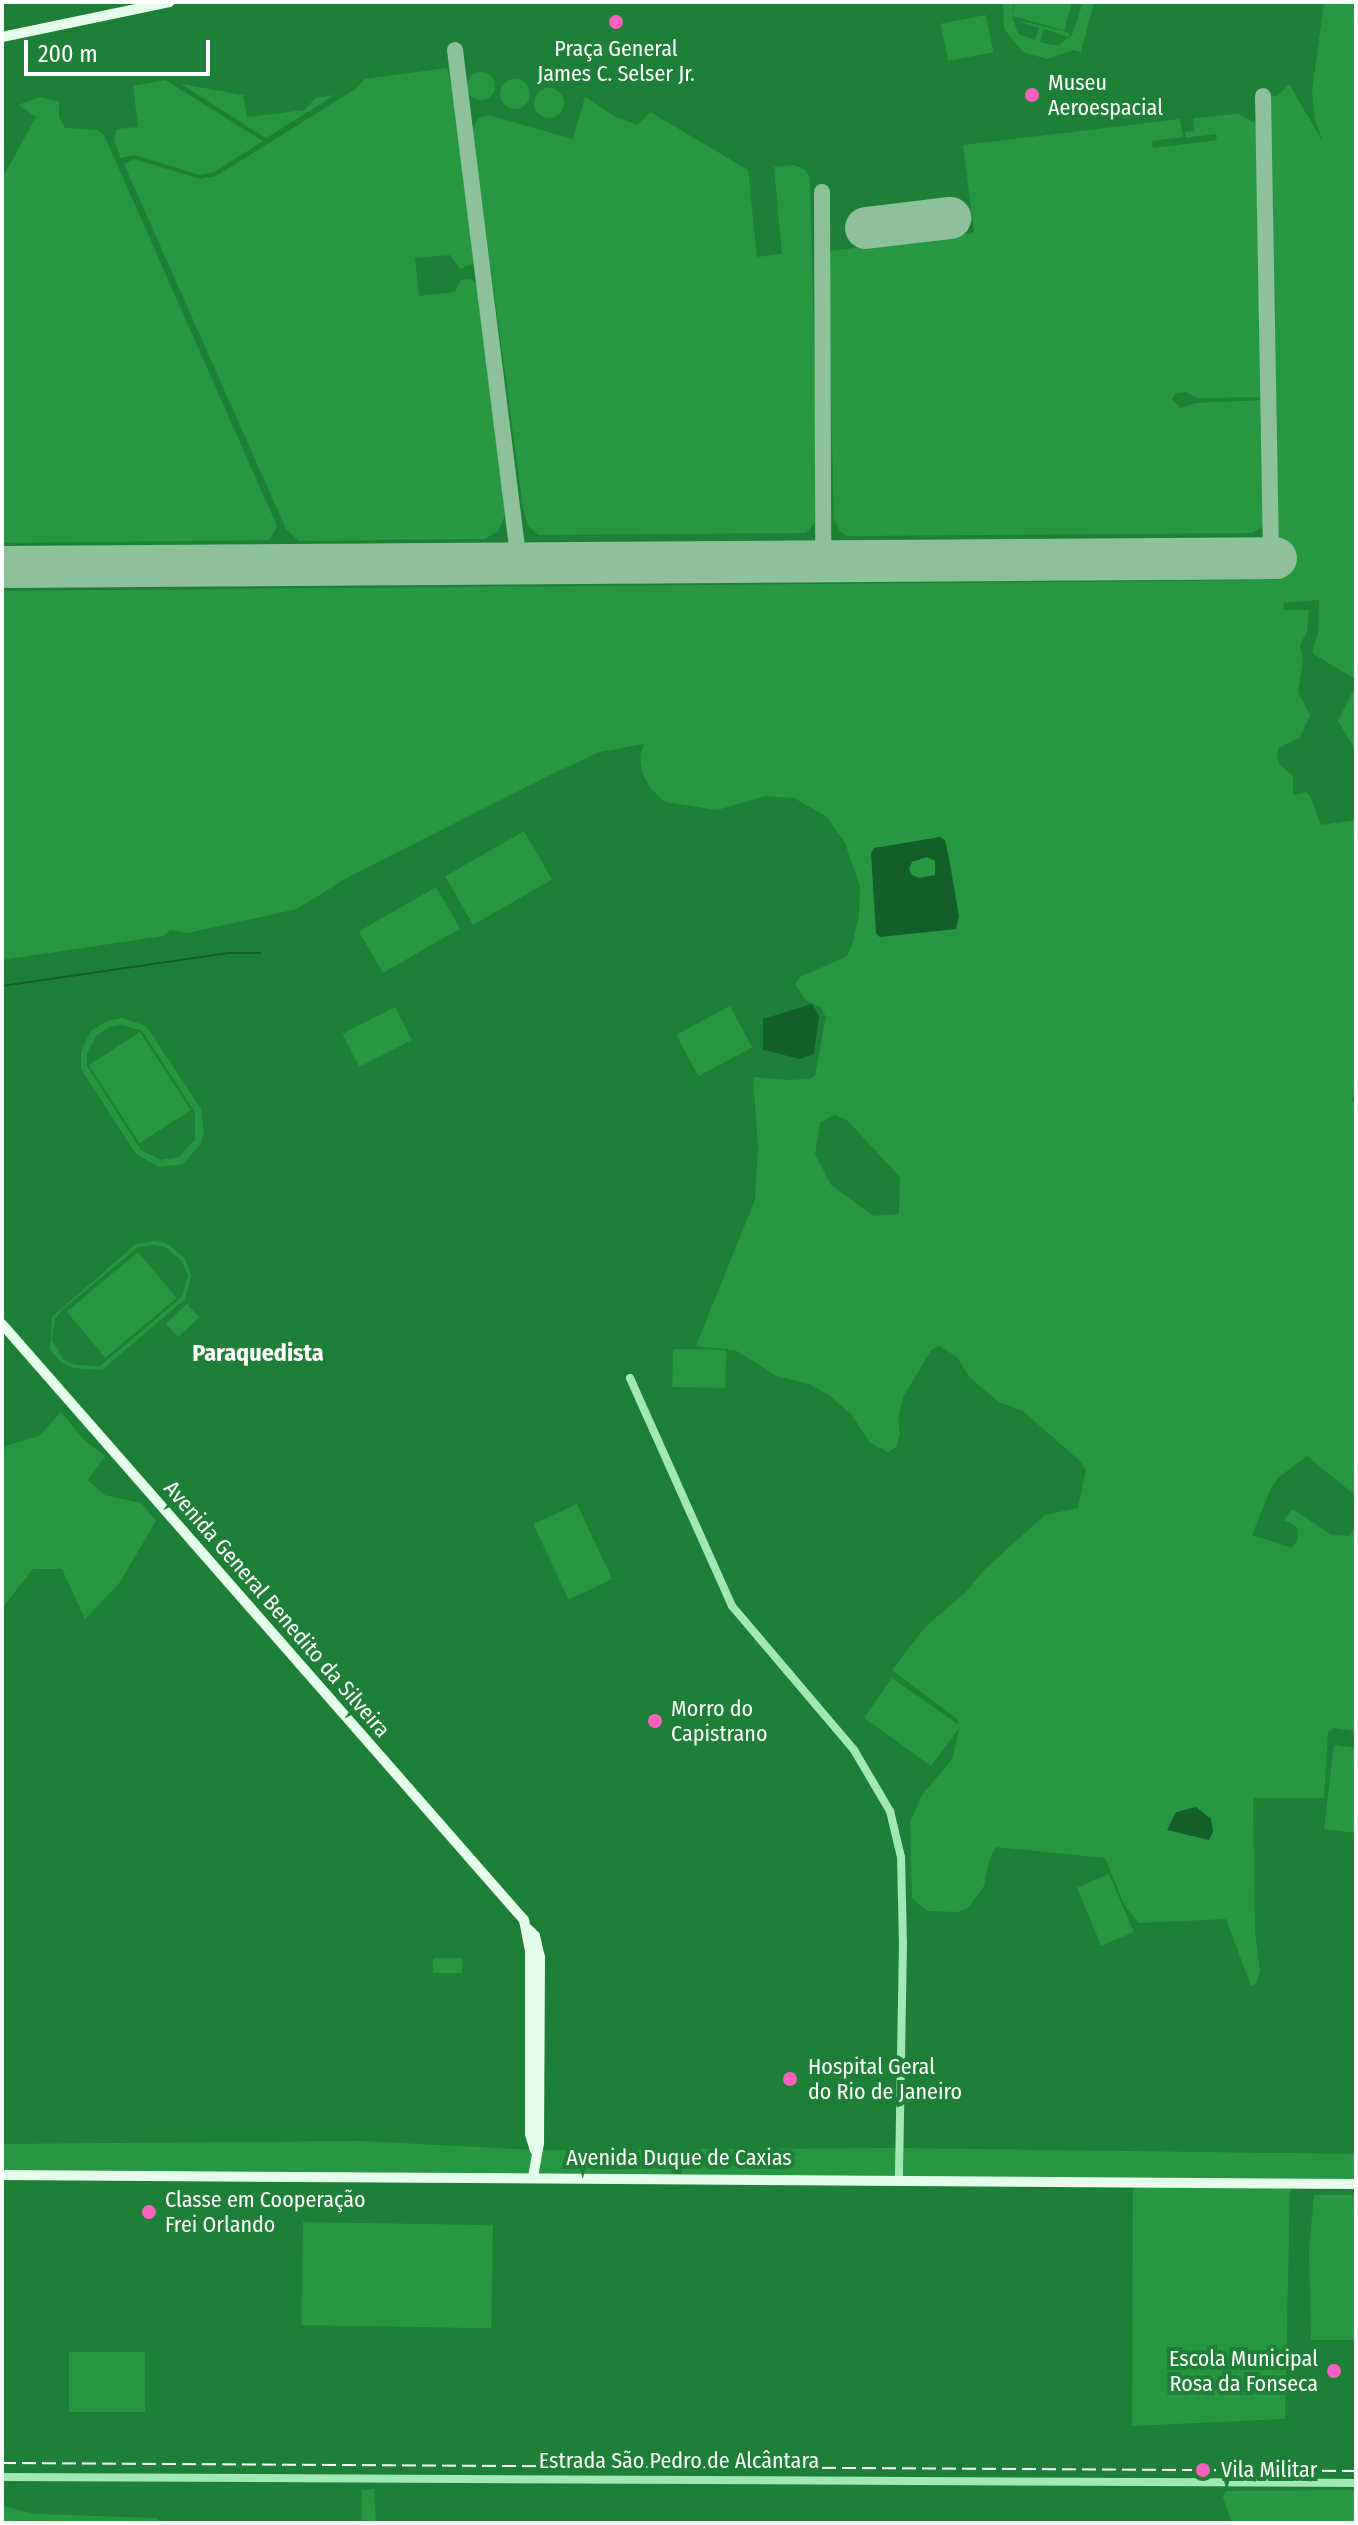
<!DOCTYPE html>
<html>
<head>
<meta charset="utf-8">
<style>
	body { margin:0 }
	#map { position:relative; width:1358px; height:2525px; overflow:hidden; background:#1e8036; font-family:"Fira Sans Condensed",sans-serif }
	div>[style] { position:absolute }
	.green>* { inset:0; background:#279841; transform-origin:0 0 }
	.round { border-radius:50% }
	.water>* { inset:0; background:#145e27 }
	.stream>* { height:2px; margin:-1px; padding:0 1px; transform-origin:1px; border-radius:1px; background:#145e27 }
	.taxiway>* { height:16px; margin:-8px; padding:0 8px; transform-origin:8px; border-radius:8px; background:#8ec09a }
	.runway>* { height:42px; margin:-21px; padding:0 21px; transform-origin:21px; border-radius:21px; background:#8ec09a }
	.minor>* { height:8px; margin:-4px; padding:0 4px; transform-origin:4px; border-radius:4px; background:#a2e8b2 }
	.major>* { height:10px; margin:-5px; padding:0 5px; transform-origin:5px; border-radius:5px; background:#e5feec }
	.rail>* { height:2px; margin-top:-1px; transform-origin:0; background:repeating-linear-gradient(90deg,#fff 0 14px,transparent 0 20px) }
	.dots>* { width:22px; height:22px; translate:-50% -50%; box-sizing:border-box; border:4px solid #1e8036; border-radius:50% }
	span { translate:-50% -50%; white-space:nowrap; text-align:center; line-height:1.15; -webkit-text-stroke:8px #1e8036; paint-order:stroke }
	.poi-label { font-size:22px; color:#fff }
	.left { translate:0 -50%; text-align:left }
	.right { translate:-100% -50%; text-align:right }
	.street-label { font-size:22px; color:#fff }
	.neighbourhood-label { font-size:24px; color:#fff; font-weight:700 }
	.frame { position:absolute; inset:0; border:4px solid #fff; pointer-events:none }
	.scale { position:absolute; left:24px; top:40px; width:186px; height:36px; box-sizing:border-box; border:4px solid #fff; border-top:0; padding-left:10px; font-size:24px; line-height:28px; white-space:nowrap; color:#fff; -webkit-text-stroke:6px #1e8036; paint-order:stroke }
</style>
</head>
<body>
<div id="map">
	<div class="green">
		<i style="clip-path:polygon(evenodd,1003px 2px,1014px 2px,1012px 15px,1016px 2px,1072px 2px,1064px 31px,1069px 33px,1068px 37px,1044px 29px,1040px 42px,1052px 45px,1059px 45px,1072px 35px,1083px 2px,1094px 2px,1081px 52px,1073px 50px,1047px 59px,1023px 52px,1004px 29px,1003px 2px,1012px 16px,1063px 30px,1063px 31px,1016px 20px,1039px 28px,1035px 40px,1018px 34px,1012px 16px)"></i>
		<i style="clip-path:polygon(evenodd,1324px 2px,1356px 2px,1356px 680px,1312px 653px,1318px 632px,1319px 600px,1283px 603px,1284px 610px,1309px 610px,1307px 631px,1300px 645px,1303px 660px,1298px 692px,1310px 715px,1300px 737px,1279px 748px,1277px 755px,1280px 765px,1293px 776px,1293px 795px,1306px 792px,1310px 796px,1321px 825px,1356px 820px,1356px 1094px,1351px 1099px,1356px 1105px,1356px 1496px,1307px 1456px,1279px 1477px,1270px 1490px,1252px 1535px,1292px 1548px,1298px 1539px,1297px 1527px,1284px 1520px,1292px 1509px,1332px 1535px,1350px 1536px,1356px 1525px,1356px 1731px,1334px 1728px,1328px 1732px,1324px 1798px,1253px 1798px,1255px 1933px,1260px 1971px,1256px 1983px,1251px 1986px,1226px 1919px,1138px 1923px,1124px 1904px,1105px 1858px,996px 1847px,989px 1861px,984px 1886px,968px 1908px,957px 1912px,927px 1911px,912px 1898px,910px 1823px,922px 1795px,953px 1758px,959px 1728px,931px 1766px,864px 1718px,892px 1678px,959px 1725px,957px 1719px,892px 1670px,926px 1626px,965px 1593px,984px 1570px,1045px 1515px,1078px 1508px,1086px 1470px,1081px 1462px,1023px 1411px,999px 1402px,970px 1378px,957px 1357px,940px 1346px,932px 1349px,903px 1397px,898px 1420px,900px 1434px,896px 1447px,888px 1452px,870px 1443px,852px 1415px,829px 1395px,809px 1384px,777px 1376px,735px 1350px,696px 1346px,755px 1200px,758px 1146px,753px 1077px,788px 1080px,810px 1079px,815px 1075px,826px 1017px,821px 1008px,806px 1000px,795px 984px,800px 977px,847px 956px,852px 946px,859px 916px,860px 886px,845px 843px,826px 816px,794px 798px,766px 796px,717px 810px,665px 802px,650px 788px,642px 772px,640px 756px,644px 744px,600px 752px,558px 771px,350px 876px,297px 909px,187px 933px,171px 930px,163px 936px,2px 960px,2px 591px,1278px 580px,1267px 97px,1277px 96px,1289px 84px,1324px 144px,1315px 121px,1312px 92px,1324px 2px,835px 1115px,848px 1121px,900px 1177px,899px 1214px,874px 1216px,831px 1185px,815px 1154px,820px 1122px,835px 1115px)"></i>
		<i style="left:986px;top:15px;width:38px;height:46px;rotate:79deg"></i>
		<i style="clip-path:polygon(447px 68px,456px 105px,475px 263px,460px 269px,450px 255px,415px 258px,419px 296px,455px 292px,461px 280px,470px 279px,477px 284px,505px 515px,498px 531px,485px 539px,299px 541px,286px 529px,124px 164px,134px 159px,200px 179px,216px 176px,357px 88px,364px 79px)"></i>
		<i class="round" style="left:467px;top:72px;width:28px;height:28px"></i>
		<i class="round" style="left:500px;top:79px;width:30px;height:30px"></i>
		<i style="clip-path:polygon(165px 80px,263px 141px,214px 172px,200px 175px,134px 155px,120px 158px,114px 139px,117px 129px,138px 127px,133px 86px)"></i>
		<i style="clip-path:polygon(181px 84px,243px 95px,247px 117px,304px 110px,316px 98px,335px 95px,266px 138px)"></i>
		<i class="round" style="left:534px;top:88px;width:30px;height:30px"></i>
		<i style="clip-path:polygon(40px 97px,59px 102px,59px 117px,65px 128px,97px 130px,104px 135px,277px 526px,270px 540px,2px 543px,2px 179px,36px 117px,18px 105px)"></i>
		<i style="clip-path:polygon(585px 97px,614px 116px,637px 125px,650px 112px,748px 170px,757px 257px,782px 254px,774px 167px,794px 165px,805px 170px,810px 178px,818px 519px,806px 533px,539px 535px,528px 526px,523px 508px,472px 128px,479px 118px,488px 115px,573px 139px)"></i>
		<i style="clip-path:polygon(1239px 114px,1255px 123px,1257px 131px,1265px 397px,1198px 398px,1185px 392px,1176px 393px,1172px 399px,1180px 408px,1197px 403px,1264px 400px,1266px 517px,1262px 527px,1252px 533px,847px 536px,840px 531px,834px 519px,827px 256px,831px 251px,974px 233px,963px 145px,1180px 119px,1183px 137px,1152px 141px,1153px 148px,1217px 140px,1216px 134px,1185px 138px,1185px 132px,1194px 131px,1193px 118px)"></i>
		<i style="clip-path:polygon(1356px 685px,1356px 751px,1338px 721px)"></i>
		<i style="left:524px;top:831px;width:56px;height:91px;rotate:60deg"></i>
		<i style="left:436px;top:887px;width:48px;height:89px;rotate:60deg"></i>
		<i style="left:730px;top:1006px;width:47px;height:61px;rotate:62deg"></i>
		<i style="left:395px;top:1007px;width:37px;height:59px;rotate:63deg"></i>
		<i style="clip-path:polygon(evenodd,122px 1018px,146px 1026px,201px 1109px,204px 1132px,201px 1143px,183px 1164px,160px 1167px,136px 1154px,81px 1069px,81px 1051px,91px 1031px,107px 1021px,122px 1018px,122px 1025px,142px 1031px,195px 1112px,195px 1140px,179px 1157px,161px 1160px,141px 1150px,87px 1066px,87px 1053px,96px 1036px,109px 1027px,122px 1025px)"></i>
		<i style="left:140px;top:1032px;width:93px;height:61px;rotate:57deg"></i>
		<i style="clip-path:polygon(evenodd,154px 1241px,166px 1243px,185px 1258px,191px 1276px,185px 1299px,102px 1370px,73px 1368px,61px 1362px,50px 1350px,52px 1317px,136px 1244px,154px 1241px,153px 1245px,165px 1247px,182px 1261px,188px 1276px,182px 1297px,100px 1366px,75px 1365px,63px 1359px,52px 1340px,55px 1319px,62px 1310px,138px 1247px,153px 1245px)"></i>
		<i style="left:138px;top:1252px;width:60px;height:93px;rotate:50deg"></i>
		<i style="left:187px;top:1304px;width:18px;height:29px;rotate:47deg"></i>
		<i style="left:673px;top:1349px;width:53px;height:38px;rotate:1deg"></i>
		<i style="clip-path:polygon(61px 1412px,84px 1440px,105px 1456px,88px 1480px,104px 1495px,141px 1503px,156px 1521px,118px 1585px,85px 1619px,62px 1569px,33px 1569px,2px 1608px,2px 1447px,39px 1436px)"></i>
		<i style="left:577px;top:1504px;width:83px;height:48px;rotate:65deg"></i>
		<i style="clip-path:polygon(1334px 1745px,1356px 1748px,1356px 1833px,1324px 1829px)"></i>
		<i style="left:1109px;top:1874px;width:63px;height:35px;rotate:67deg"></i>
		<i style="left:433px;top:1958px;width:29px;height:15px"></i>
		<i style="clip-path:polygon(360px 2141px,535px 2150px,900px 2148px,1356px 2154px,1356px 2182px,1290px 2186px,1285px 2419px,1132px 2426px,1133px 2182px,2px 2174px,2px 2144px)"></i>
		<i style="clip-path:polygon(1314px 2195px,1356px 2195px,1356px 2340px,1311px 2340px,1309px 2251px)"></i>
		<i style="left:303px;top:2222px;width:190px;height:103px;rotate:1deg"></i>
		<i style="left:69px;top:2352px;width:76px;height:60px"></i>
		<i style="clip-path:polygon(374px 2489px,376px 2523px,362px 2523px,362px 2490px)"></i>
		<i style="clip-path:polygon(1356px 2490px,1356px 2523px,1232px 2523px,1223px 2497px,1226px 2491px)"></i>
		<i style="clip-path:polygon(4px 2506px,35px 2514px,157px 2518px,158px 2523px,2px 2523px)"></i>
	</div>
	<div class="water">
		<i style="clip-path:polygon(evenodd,940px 837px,945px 840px,949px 858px,959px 916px,956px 929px,880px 937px,876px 934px,871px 853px,874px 848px,940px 837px,927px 857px,935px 861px,935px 875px,919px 878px,912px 875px,909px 869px,912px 862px,927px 857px)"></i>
		<i style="clip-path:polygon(812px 1004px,819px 1016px,814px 1054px,800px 1059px,763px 1050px,763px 1019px)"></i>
		<i style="clip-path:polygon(1196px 1807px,1211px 1819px,1213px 1832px,1209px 1840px,1167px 1830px,1176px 1812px)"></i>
	</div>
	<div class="stream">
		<i style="left:2px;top:986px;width:227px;rotate:-8.3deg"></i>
		<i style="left:227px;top:953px;width:33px"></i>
	</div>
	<div class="taxiway">
		<i style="left:455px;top:50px;width:517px;rotate:82.89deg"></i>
		<i style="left:1263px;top:96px;width:462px;rotate:89deg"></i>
		<i style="left:822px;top:192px;width:369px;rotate:89.8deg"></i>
	</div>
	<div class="runway">
		<i style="left:866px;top:228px;width:85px;rotate:-6.8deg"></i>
		<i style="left:2px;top:567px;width:1274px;rotate:-0.4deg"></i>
	</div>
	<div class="minor">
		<i style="left:630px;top:1378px;width:250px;rotate:65.9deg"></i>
		<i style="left:732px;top:1606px;width:189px;rotate:49.7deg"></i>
		<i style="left:854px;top:1750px;width:71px;rotate:59.5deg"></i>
		<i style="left:890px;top:1811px;width:47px;rotate:76.6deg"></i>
		<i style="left:901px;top:1857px;width:86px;rotate:88.7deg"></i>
		<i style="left:903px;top:1943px;width:235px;rotate:91deg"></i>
		<i style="left:2px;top:2477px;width:1354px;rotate:0.25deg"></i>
	</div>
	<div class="major">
		<i style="left:2px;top:37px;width:171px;rotate:-11.8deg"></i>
		<i style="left:2px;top:1324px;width:792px;rotate:48.79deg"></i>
		<i style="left:524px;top:1920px;width:31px;rotate:79deg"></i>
		<i style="left:530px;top:1950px;width:184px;rotate:90deg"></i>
		<i style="left:530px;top:2134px;width:17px;rotate:73deg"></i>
		<i style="left:528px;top:1929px;width:10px;rotate:45deg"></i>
		<i style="left:535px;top:1936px;width:22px;rotate:77deg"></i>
		<i style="left:540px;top:1957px;width:186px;rotate:90.3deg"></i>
		<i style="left:539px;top:2143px;width:35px;rotate:100deg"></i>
		<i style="left:2px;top:2175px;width:1354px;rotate:0.38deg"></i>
	</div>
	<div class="rail">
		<i style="left:2px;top:2463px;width:1354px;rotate:0.34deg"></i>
	</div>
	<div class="dots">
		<i style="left:616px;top:22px;background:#f861bd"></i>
		<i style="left:1032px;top:95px;background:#f861bd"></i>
		<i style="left:655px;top:1721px;background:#f861bd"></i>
		<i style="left:790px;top:2079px;background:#f861bd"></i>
		<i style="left:149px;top:2212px;background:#f861bd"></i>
		<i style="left:1334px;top:2371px;background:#f861bd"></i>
		<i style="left:1203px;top:2470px;background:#f861bd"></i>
	</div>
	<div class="poi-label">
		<span style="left:616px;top:61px">Praça General<br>James C. Selser Jr.</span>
		<span class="left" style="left:1048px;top:95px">Museu<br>Aeroespacial</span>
		<span class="left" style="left:671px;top:1721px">Morro do<br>Capistrano</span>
		<span class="left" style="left:808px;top:2079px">Hospital Geral<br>do Rio de Janeiro</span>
		<span class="left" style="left:165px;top:2212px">Classe em Cooperação<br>Frei Orlando</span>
		<span class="right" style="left:1318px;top:2371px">Escola Municipal<br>Rosa da Fonseca</span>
		<span class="left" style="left:1221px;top:2470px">Vila Militar</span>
	</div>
	<div class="street-label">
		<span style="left:277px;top:1609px;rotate:49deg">Avenida General Benedito da Silveira</span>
		<span style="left:679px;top:2158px">Avenida Duque de Caxias</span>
		<span style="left:679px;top:2461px">Estrada São Pedro de Alcântara</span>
	</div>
	<div class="neighbourhood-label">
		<span style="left:258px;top:1354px">Paraquedista</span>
	</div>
	<div class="frame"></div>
	<div class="scale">200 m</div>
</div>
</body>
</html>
